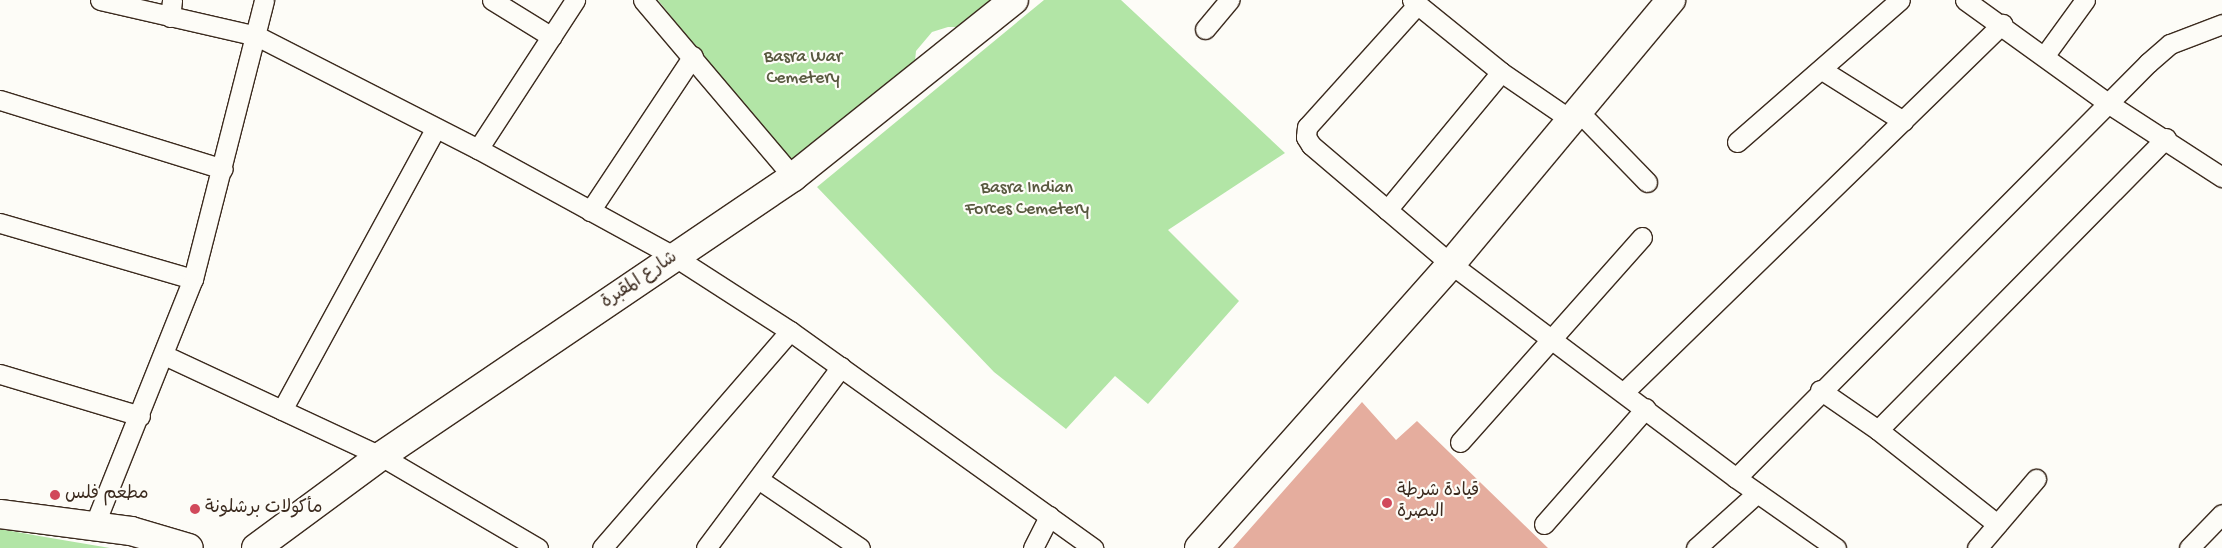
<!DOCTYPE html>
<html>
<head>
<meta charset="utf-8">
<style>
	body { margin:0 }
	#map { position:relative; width:2222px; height:548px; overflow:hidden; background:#fdfcf7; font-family:"Gochi Hand","Playpen Sans Arabic",sans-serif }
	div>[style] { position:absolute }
	.green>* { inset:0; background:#b2e5a6 }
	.building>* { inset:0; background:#e5ad9e }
	.roads { filter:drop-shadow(1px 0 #3b2a1e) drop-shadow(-1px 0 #3b2a1e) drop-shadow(0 1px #3b2a1e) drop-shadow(0 -1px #3b2a1e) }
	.street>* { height:19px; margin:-9.5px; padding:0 9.5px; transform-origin:9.5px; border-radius:9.5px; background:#fdfcf7 }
	.secondary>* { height:28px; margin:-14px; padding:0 14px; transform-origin:14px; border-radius:14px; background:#fdfcf7 }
	.primary>* { height:28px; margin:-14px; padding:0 14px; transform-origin:14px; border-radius:14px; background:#fdfcf7 }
	.dots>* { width:14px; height:14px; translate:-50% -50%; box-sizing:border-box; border:2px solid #fdfcf7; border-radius:50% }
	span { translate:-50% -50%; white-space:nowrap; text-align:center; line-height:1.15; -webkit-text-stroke:4.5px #fdfcf7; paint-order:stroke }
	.park-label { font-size:18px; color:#595940 }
	.street-label { font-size:18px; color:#3b2a1e }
	.poi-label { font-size:18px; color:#3b2a1e }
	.left { translate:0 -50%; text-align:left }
</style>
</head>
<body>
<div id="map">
	<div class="green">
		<i style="clip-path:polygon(658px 0,999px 0,965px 27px,948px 27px,932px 32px,916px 51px,914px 71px,791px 166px)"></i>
		<i style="clip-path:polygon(1044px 0,1121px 0,1285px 153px,1168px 230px,1239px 301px,1148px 404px,1115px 376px,1066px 429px,994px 372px,817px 187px)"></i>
		<i style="clip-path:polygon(0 529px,39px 536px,110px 548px,0 548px)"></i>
	</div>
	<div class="building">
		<i style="clip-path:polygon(1362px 402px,1396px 440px,1417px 421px,1548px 548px,1233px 548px)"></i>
	</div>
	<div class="roads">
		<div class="street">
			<i style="left:100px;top:0;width:161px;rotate:12.9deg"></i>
			<i style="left:257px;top:36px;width:248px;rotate:27.1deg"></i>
			<i style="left:478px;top:149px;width:225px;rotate:28.7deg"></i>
			<i style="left:675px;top:257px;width:137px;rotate:32.8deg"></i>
			<i style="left:790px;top:331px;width:373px;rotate:35.6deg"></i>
			<i style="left:492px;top:0;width:70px;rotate:31.7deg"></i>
			<i style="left:643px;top:0;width:232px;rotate:49.7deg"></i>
			<i style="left:1412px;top:0;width:114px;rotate:39deg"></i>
			<i style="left:1501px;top:72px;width:85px;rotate:34.4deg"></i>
			<i style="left:1965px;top:0;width:178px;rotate:35.8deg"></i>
			<i style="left:2109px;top:104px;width:135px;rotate:32.9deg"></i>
			<i style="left:1417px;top:5px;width:164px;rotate:132deg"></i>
			<i style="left:1307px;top:127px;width:10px;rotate:96deg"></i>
			<i style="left:1306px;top:137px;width:9px;rotate:58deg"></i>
			<i style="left:1311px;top:145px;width:184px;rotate:40.4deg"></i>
			<i style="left:1451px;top:264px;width:356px;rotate:36.9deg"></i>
			<i style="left:1736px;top:478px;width:122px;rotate:35deg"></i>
			<i style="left:170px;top:17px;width:17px;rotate:-83deg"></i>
			<i style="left:1205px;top:29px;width:38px;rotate:-50deg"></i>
			<i style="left:2045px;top:55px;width:68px;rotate:-54deg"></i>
			<i style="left:1822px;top:70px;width:96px;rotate:32.2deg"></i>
			<i style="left:0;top:100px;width:233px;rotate:17.2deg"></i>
			<i style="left:1578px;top:111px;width:99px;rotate:45.8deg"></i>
			<i style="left:1737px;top:142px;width:216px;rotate:-41.1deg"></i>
			<i style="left:478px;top:149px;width:178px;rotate:-56.9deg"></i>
			<i style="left:1387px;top:210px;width:179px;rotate:-50.4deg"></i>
			<i style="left:590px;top:211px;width:186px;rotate:-56.4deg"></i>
			<i style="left:0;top:223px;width:201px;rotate:16.2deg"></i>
			<i style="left:164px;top:355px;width:239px;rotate:25deg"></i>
			<i style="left:381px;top:456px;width:182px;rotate:30.4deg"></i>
			<i style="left:0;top:374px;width:146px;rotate:16.7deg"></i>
			<i style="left:1820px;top:390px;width:70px;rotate:34.6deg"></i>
			<i style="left:1878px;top:430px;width:152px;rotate:38.3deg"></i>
			<i style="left:1624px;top:392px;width:528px;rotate:-44.23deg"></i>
			<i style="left:282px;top:410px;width:321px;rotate:-61.4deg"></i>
			<i style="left:1878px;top:430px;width:410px;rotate:-45.4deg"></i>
			<i style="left:1460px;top:442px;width:274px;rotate:-48.4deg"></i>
			<i style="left:1736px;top:478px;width:585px;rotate:-45.21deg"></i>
			<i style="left:2148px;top:63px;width:29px;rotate:-41deg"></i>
			<i style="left:2170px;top:44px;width:56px;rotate:-21deg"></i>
			<i style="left:758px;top:479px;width:123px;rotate:34.1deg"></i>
			<i style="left:1544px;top:524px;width:154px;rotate:-48.7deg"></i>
			<i style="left:94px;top:526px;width:266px;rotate:-68.2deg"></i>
			<i style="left:193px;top:279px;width:288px;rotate:-75.7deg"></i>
			<i style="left:602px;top:548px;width:287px;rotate:-49.1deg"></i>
			<i style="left:706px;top:548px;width:226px;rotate:-53.3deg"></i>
			<i style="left:1033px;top:548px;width:36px;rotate:-63deg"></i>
			<i style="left:1696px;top:548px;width:82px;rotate:-42deg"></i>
			<i style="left:1977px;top:548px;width:91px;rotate:-49.5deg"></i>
			<i style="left:2189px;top:548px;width:47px;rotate:-45.9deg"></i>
		</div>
		<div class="secondary">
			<i style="left:256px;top:548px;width:155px;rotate:-36.4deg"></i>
			<i style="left:381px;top:456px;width:498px;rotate:-34.1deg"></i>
			<i style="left:793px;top:177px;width:283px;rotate:-38.7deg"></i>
			<i style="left:1199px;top:548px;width:380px;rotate:-48.4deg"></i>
			<i style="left:1451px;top:264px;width:344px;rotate:-50.2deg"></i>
		</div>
		<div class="primary">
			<i style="left:0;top:514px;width:132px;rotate:7.4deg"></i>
			<i style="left:131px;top:531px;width:60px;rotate:16.3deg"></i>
		</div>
	</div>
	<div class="dots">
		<i style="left:55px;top:495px;background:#d1495b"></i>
		<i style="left:1387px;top:503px;background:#d1495b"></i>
		<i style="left:195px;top:509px;background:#d1495b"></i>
	</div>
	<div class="park-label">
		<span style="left:803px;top:69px">Basra War<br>Cemetery</span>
		<span style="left:1027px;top:200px">Basra Indian<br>Forces Cemetery</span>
	</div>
	<div class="street-label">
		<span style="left:640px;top:281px;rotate:-34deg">شارع المقبرة</span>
	</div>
	<div class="poi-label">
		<span class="left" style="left:1397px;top:503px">قيادة شرطة<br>البصرة</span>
		<span class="left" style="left:65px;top:495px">مطعم فلس</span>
		<span class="left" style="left:205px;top:509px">مأكولات برشلونة</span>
	</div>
</div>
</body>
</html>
